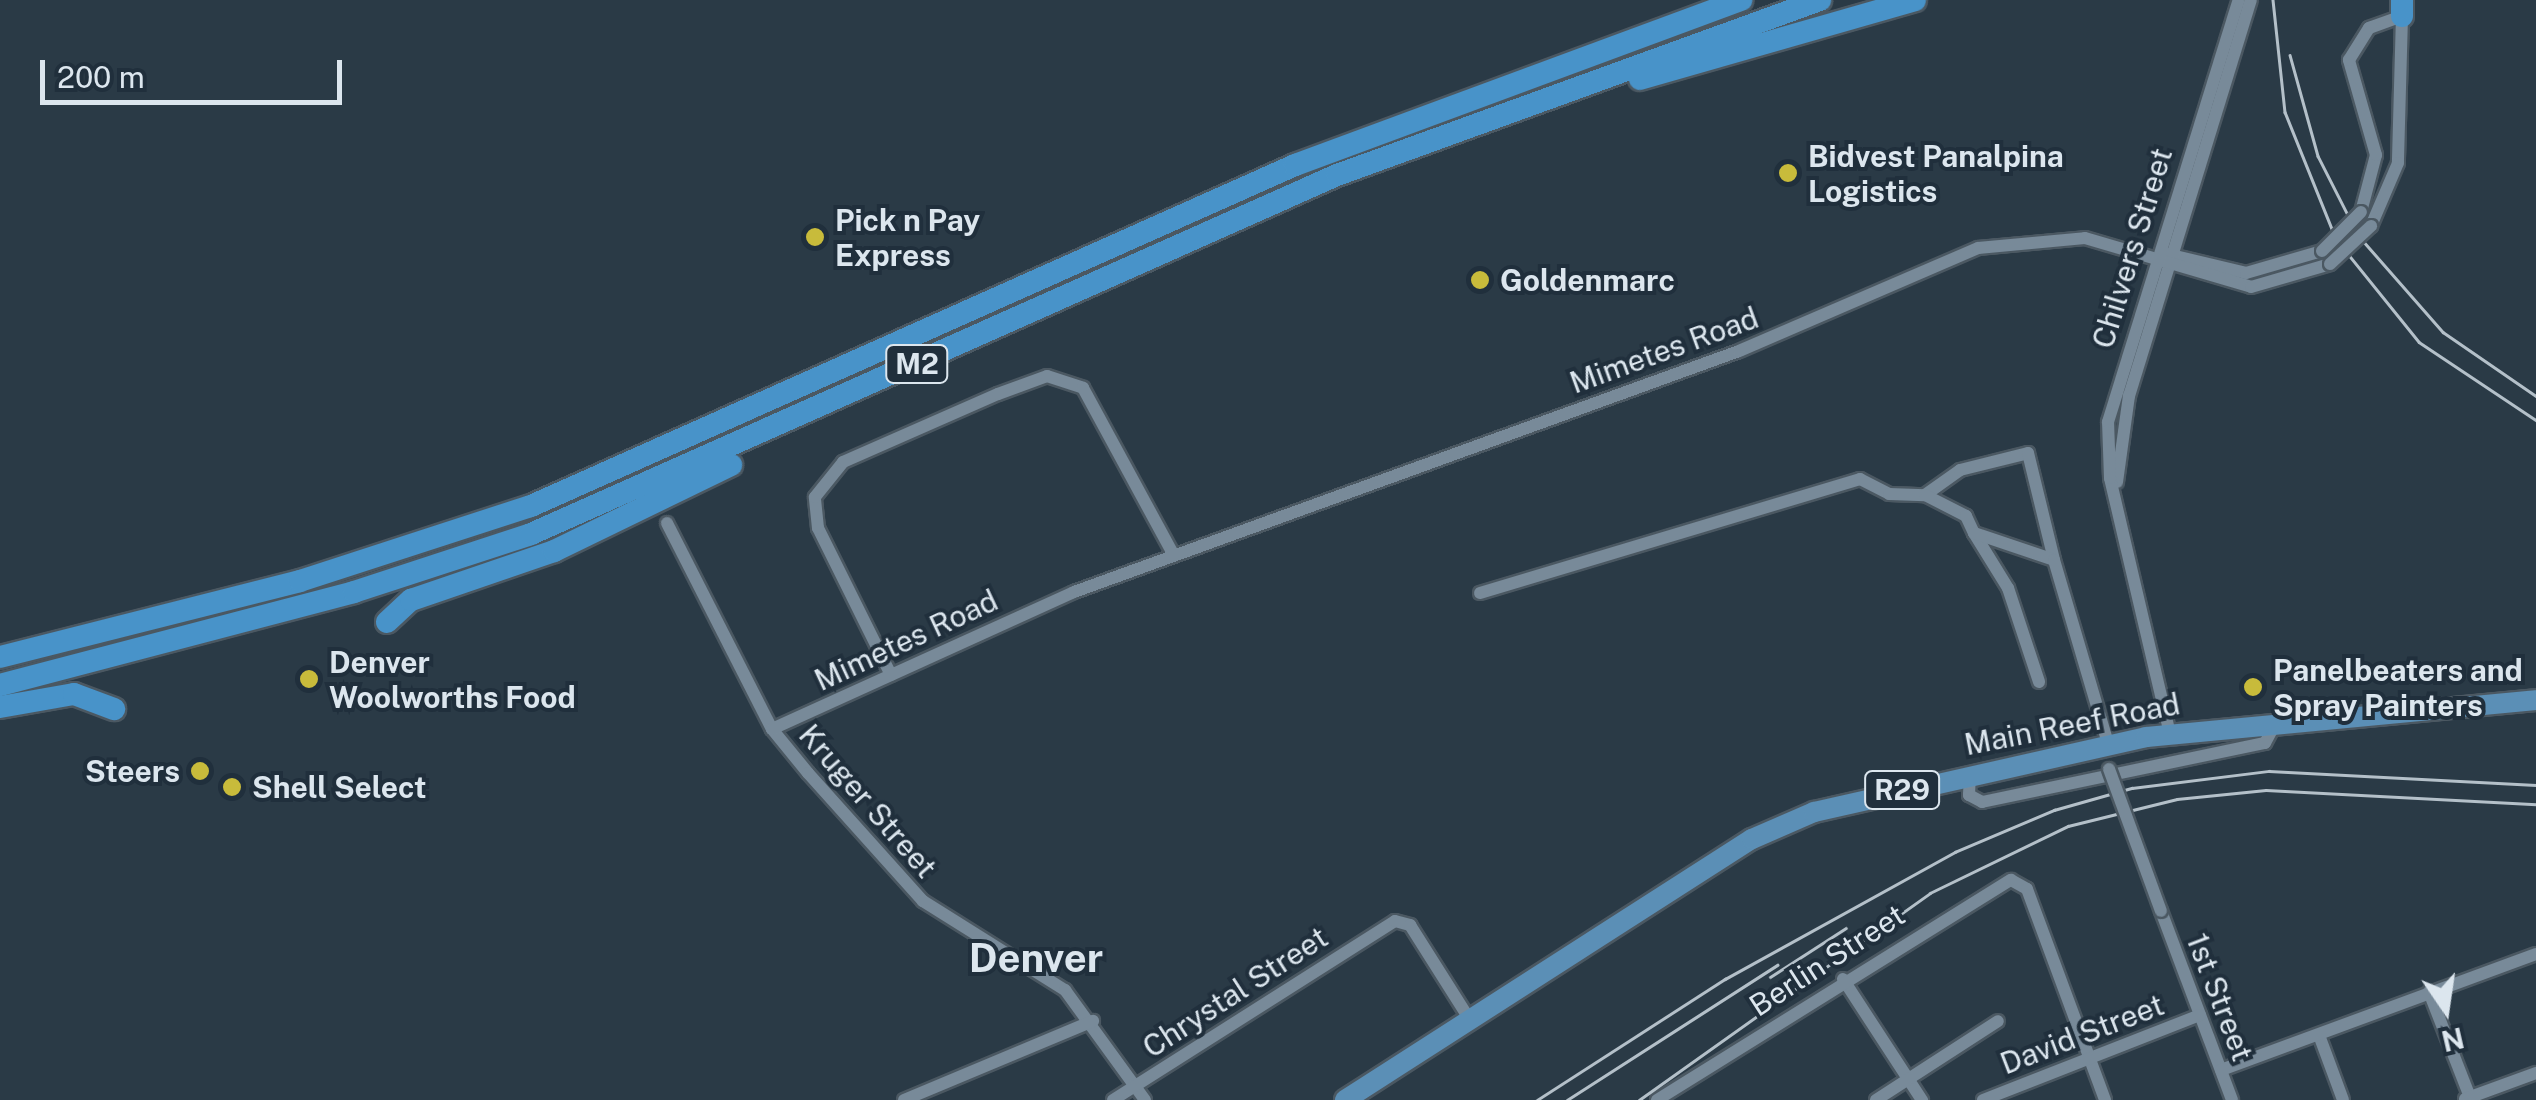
<!DOCTYPE html>
<html>
<head>
<meta charset="utf-8">
<style>
	body { margin:0 }
	#map { position:relative; width:2536px; height:1100px; overflow:hidden; background:#2a3a46; font-family:"Public Sans",sans-serif }
	div>[style] { position:absolute }
	.roads { filter:drop-shadow(2px 0 #4b5862) drop-shadow(-2px 0 #4b5862) drop-shadow(0 2px #4b5862) drop-shadow(0 -2px #4b5862) }
	.street>* { height:12px; margin:-6px; padding:0 6px; transform-origin:6px; border-radius:6px; background:#788a99 }
	.primary>* { height:20px; margin:-10px; padding:0 10px; transform-origin:10px; border-radius:10px; background:#5b8fb6 }
	.highway>* { height:22px; margin:-11px; padding:0 11px; transform-origin:11px; border-radius:11px; background:#4893c9 }
	.rail>* { height:2.5px; margin:-1.25px; padding:0 1.25px; transform-origin:1.25px; border-radius:1.25px; background:#b4c0c9 }
	.bridges { filter:drop-shadow(2px 0 #4b5862) drop-shadow(-2px 0 #4b5862) drop-shadow(0 2px #4b5862) drop-shadow(0 -2px #4b5862) }
	.street-bridge>* { height:12px; margin:-6px; padding:0 6px; transform-origin:6px; border-radius:6px; background:#788a99 }
	.dots>* { width:28px; height:28px; translate:-50% -50%; box-sizing:border-box; border:5px solid #202f3c; border-radius:50% }
	span { translate:-50% -50%; white-space:nowrap; text-align:center; line-height:1.15; -webkit-text-stroke:8px #202f3c; paint-order:stroke }
	.shield-label span { padding:2px 8px; background:#202f3c; border:2px solid; border-radius:8px; -webkit-text-stroke-width:0 }
	.shield-label { font-size:28px; color:#dce6ee; font-weight:700 }
	.poi-label { font-size:30px; color:#dce6ee; font-weight:700 }
	.left { translate:0 -50%; text-align:left }
	.right { translate:-100% -50%; text-align:right }
	.street-label { font-size:30px; color:#dce6ee }
	.district-label { font-size:40px; color:#dce6ee; font-weight:700 }
	.north { position:absolute; left:2396px; top:960px; width:100px; height:100px; -webkit-text-stroke:8px #202f3c; paint-order:stroke; rotate:167deg; font-size:28px; font-weight:700; line-height:40px; text-align:center; color:#dce6ee }
	.north::after { content:''; display:block; margin:auto; width:35px; height:45px; background:#dce6ee; clip-path:polygon(50% 0,100% 100%,50% 72%,0 100%) }
	.scale { position:absolute; left:40px; top:60px; width:302px; height:45px; box-sizing:border-box; border:5px solid #dce6ee; border-top:0; padding-left:12px; font-size:30px; line-height:35px; white-space:nowrap; color:#dce6ee; -webkit-text-stroke:8px #202f3c; paint-order:stroke }
</style>
</head>
<body>
<div id="map">
	<div class="roads">
		<div class="street">
			<i style="left:2361px;top:212px;width:59px;rotate:-75.3deg"></i>
			<i style="left:2376px;top:155px;width:99px;rotate:-105.9deg"></i>
			<i style="left:2349px;top:60px;width:38px;rotate:-58deg"></i>
			<i style="left:2369px;top:28px;width:35px;rotate:-20deg"></i>
			<i style="left:2402px;top:16px;width:147px;rotate:91.6deg"></i>
			<i style="left:2398px;top:163px;width:69px;rotate:113.2deg"></i>
			<i style="left:2167px;top:254px;width:81px;rotate:13.5deg"></i>
			<i style="left:2246px;top:273px;width:79px;rotate:-16.1deg"></i>
			<i style="left:2117px;top:482px;width:87px;rotate:-82.1deg"></i>
			<i style="left:2129px;top:396px;width:414px;rotate:-72.9deg"></i>
			<i style="left:1925px;top:495px;width:43px;rotate:-35.5deg"></i>
			<i style="left:1960px;top:470px;width:70px;rotate:-14deg"></i>
			<i style="left:2028px;top:453px;width:110px;rotate:76.3deg"></i>
			<i style="left:667px;top:523px;width:231px;rotate:63deg"></i>
			<i style="left:772px;top:729px;width:57px;rotate:50.7deg"></i>
			<i style="left:808px;top:773px;width:172px;rotate:48.1deg"></i>
			<i style="left:923px;top:901px;width:168px;rotate:32.1deg"></i>
			<i style="left:1065px;top:990px;width:136px;rotate:54deg"></i>
			<i style="left:1974px;top:533px;width:65px;rotate:58.3deg"></i>
			<i style="left:2008px;top:588px;width:99px;rotate:71.7deg"></i>
			<i style="left:1480px;top:593px;width:397px;rotate:-16.7deg"></i>
			<i style="left:1860px;top:479px;width:33px;rotate:27deg"></i>
			<i style="left:1889px;top:494px;width:36px;rotate:2deg"></i>
			<i style="left:1925px;top:495px;width:46px;rotate:27.1deg"></i>
			<i style="left:1966px;top:516px;width:19px;rotate:65deg"></i>
			<i style="left:1974px;top:533px;width:84px;rotate:18.6deg"></i>
			<i style="left:2054px;top:560px;width:191px;rotate:73.6deg"></i>
			<i style="left:891px;top:675px;width:164px;rotate:-116.4deg"></i>
			<i style="left:818px;top:528px;width:31px;rotate:-96deg"></i>
			<i style="left:815px;top:497px;width:45px;rotate:-51.3deg"></i>
			<i style="left:843px;top:462px;width:169px;rotate:-23.7deg"></i>
			<i style="left:998px;top:394px;width:52px;rotate:-20.2deg"></i>
			<i style="left:1047px;top:376px;width:38px;rotate:18deg"></i>
			<i style="left:1083px;top:388px;width:189px;rotate:61.5deg"></i>
			<i style="left:772px;top:729px;width:332px;rotate:-24.4deg"></i>
			<i style="left:1074px;top:592px;width:707px;rotate:-19.92deg"></i>
			<i style="left:1739px;top:351px;width:260px;rotate:-23.3deg"></i>
			<i style="left:1978px;top:248px;width:107px;rotate:-5.3deg"></i>
			<i style="left:2085px;top:238px;width:173px;rotate:16.4deg"></i>
			<i style="left:2251px;top:287px;width:82px;rotate:-16.2deg"></i>
			<i style="left:2170px;top:734px;width:263px;rotate:-103.2deg"></i>
			<i style="left:2110px;top:478px;width:56px;rotate:-92deg"></i>
			<i style="left:2108px;top:422px;width:442px;rotate:-72.8deg"></i>
			<i style="left:1970px;top:775px;width:20px;rotate:93deg"></i>
			<i style="left:1969px;top:795px;width:15px;rotate:28deg"></i>
			<i style="left:1982px;top:802px;width:289px;rotate:-11.8deg"></i>
			<i style="left:2265px;top:743px;width:24px;rotate:-62deg"></i>
			<i style="left:2161px;top:911px;width:202px;rotate:69.4deg"></i>
			<i style="left:1843px;top:979px;width:145px;rotate:56.9deg"></i>
			<i style="left:2429px;top:992px;width:116px;rotate:68.7deg"></i>
			<i style="left:2319px;top:1035px;width:69px;rotate:69.7deg"></i>
			<i style="left:2221px;top:1070px;width:336px;rotate:-20.2deg"></i>
			<i style="left:2465px;top:1099px;width:76px;rotate:-20.1deg"></i>
			<i style="left:904px;top:1100px;width:205px;rotate:-22.7deg"></i>
			<i style="left:1113px;top:1100px;width:334px;rotate:-32.4deg"></i>
			<i style="left:1395px;top:921px;width:16px;rotate:15deg"></i>
			<i style="left:1410px;top:925px;width:112px;rotate:57.7deg"></i>
			<i style="left:1657px;top:1100px;width:417px;rotate:-31.9deg"></i>
			<i style="left:2011px;top:880px;width:18px;rotate:29deg"></i>
			<i style="left:2027px;top:889px;width:225px;rotate:69.7deg"></i>
			<i style="left:1876px;top:1100px;width:145px;rotate:-32.9deg"></i>
			<i style="left:1983px;top:1100px;width:233px;rotate:-21.4deg"></i>
		</div>
		<div class="primary">
			<i style="left:1345px;top:1100px;width:483px;rotate:-32.7deg"></i>
			<i style="left:1752px;top:839px;width:68px;rotate:-23.5deg"></i>
			<i style="left:1814px;top:812px;width:340px;rotate:-12.7deg"></i>
			<i style="left:2146px;top:737px;width:392px;rotate:-5.4deg"></i>
		</div>
		<div class="highway">
			<i style="left:2402px;top:16px;width:16px;rotate:-90deg"></i>
			<i style="left:1640px;top:79px;width:286px;rotate:-16deg"></i>
			<i style="left:387px;top:622px;width:33px;rotate:-43deg"></i>
			<i style="left:411px;top:600px;width:151px;rotate:-18.9deg"></i>
			<i style="left:554px;top:551px;width:197px;rotate:-25.9deg"></i>
			<i style="left:0;top:657px;width:309px;rotate:-14.2deg"></i>
			<i style="left:300px;top:581px;width:243px;rotate:-18deg"></i>
			<i style="left:531px;top:506px;width:837px;rotate:-24.05deg"></i>
			<i style="left:1295px;top:165px;width:476px;rotate:-20.3deg"></i>
			<i style="left:0;top:685px;width:366px;rotate:-14.7deg"></i>
			<i style="left:354px;top:592px;width:186px;rotate:-18.1deg"></i>
			<i style="left:531px;top:534px;width:882px;rotate:-24.01deg"></i>
			<i style="left:1337px;top:175px;width:514px;rotate:-19.92deg"></i>
			<i style="left:0;top:707px;width:75px;rotate:-10deg"></i>
			<i style="left:74px;top:694px;width:43px;rotate:20.6deg"></i>
		</div>
	</div>
	<div class="rail">
		<i style="left:2273px;top:0;width:113px;rotate:83.9deg"></i>
		<i style="left:2285px;top:112px;width:137px;rotate:68.1deg"></i>
		<i style="left:2336px;top:239px;width:132px;rotate:51.1deg"></i>
		<i style="left:2419px;top:342px;width:141px;rotate:33.7deg"></i>
		<i style="left:2290px;top:55px;width:105px;rotate:74.5deg"></i>
		<i style="left:2318px;top:156px;width:89px;rotate:63.1deg"></i>
		<i style="left:2358px;top:235px;width:129px;rotate:48.8deg"></i>
		<i style="left:2443px;top:332px;width:113px;rotate:34.5deg"></i>
		<i style="left:1770px;top:977px;width:90px;rotate:-32.8deg"></i>
		<i style="left:1537px;top:1100px;width:224px;rotate:-32.8deg"></i>
		<i style="left:1725px;top:979px;width:263px;rotate:-28.9deg"></i>
		<i style="left:1955px;top:852px;width:108px;rotate:-23deg"></i>
		<i style="left:2054px;top:810px;width:81px;rotate:-15.8deg"></i>
		<i style="left:2132px;top:788px;width:138px;rotate:-7.1deg"></i>
		<i style="left:2269px;top:771px;width:267px;rotate:3deg"></i>
		<i style="left:1567px;top:1100px;width:250px;rotate:-32.7deg"></i>
		<i style="left:1639px;top:1100px;width:357px;rotate:-35.4deg"></i>
		<i style="left:1930px;top:893px;width:153px;rotate:-25.9deg"></i>
		<i style="left:2068px;top:826px;width:112px;rotate:-13.9deg"></i>
		<i style="left:2177px;top:799px;width:89px;rotate:-5.8deg"></i>
		<i style="left:2266px;top:790px;width:270px;rotate:3deg"></i>
	</div>
	<div class="bridges">
		<div class="street-bridge">
			<i style="left:2322px;top:251px;width:55px;rotate:-45deg"></i>
			<i style="left:2330px;top:264px;width:56px;rotate:-42.8deg"></i>
			<i style="left:2109px;top:769px;width:151px;rotate:69.9deg"></i>
		</div>
	</div>
	<div class="dots">
		<i style="left:1788px;top:173px;background:#c8bb3b"></i>
		<i style="left:815px;top:237px;background:#c8bb3b"></i>
		<i style="left:1480px;top:280px;background:#c8bb3b"></i>
		<i style="left:309px;top:679px;background:#c8bb3b"></i>
		<i style="left:2253px;top:687px;background:#c8bb3b"></i>
		<i style="left:200px;top:771px;background:#c8bb3b"></i>
		<i style="left:232px;top:787px;background:#c8bb3b"></i>
	</div>
	<div class="shield-label">
		<span style="left:917px;top:364px">M2</span>
		<span style="left:1902px;top:790px">R29</span>
	</div>
	<div class="poi-label">
		<span class="left" style="left:1808px;top:173px">Bidvest Panalpina<br>Logistics</span>
		<span class="left" style="left:835px;top:237px">Pick n Pay<br>Express</span>
		<span class="left" style="left:1500px;top:280px">Goldenmarc</span>
		<span class="left" style="left:329px;top:679px">Denver<br>Woolworths Food</span>
		<span class="left" style="left:2273px;top:687px">Panelbeaters and<br>Spray Painters</span>
		<span class="right" style="left:180px;top:771px">Steers</span>
		<span class="left" style="left:252px;top:787px">Shell Select</span>
	</div>
	<div class="street-label">
		<span style="left:2132px;top:248px;rotate:-73deg">Chilvers Street</span>
		<span style="left:1664px;top:350px;rotate:-20deg">Mimetes Road</span>
		<span style="left:906px;top:640px;rotate:-25deg">Mimetes Road</span>
		<span style="left:2072px;top:724px;rotate:-11deg">Main Reef Road</span>
		<span style="left:868px;top:801px;rotate:49deg">Kruger Street</span>
		<span style="left:1827px;top:960px;rotate:-33deg">Berlin Street</span>
		<span style="left:1235px;top:992px;rotate:-33deg">Chrystal Street</span>
		<span style="left:2220px;top:997px;rotate:69deg">1st Street</span>
		<span style="left:2082px;top:1034px;rotate:-21deg">David Street</span>
	</div>
	<div class="district-label">
		<span style="left:1036px;top:958px">Denver</span>
	</div>
	<div class="north">N</div>
	<div class="scale">200 m</div>
</div>
</body>
</html>
